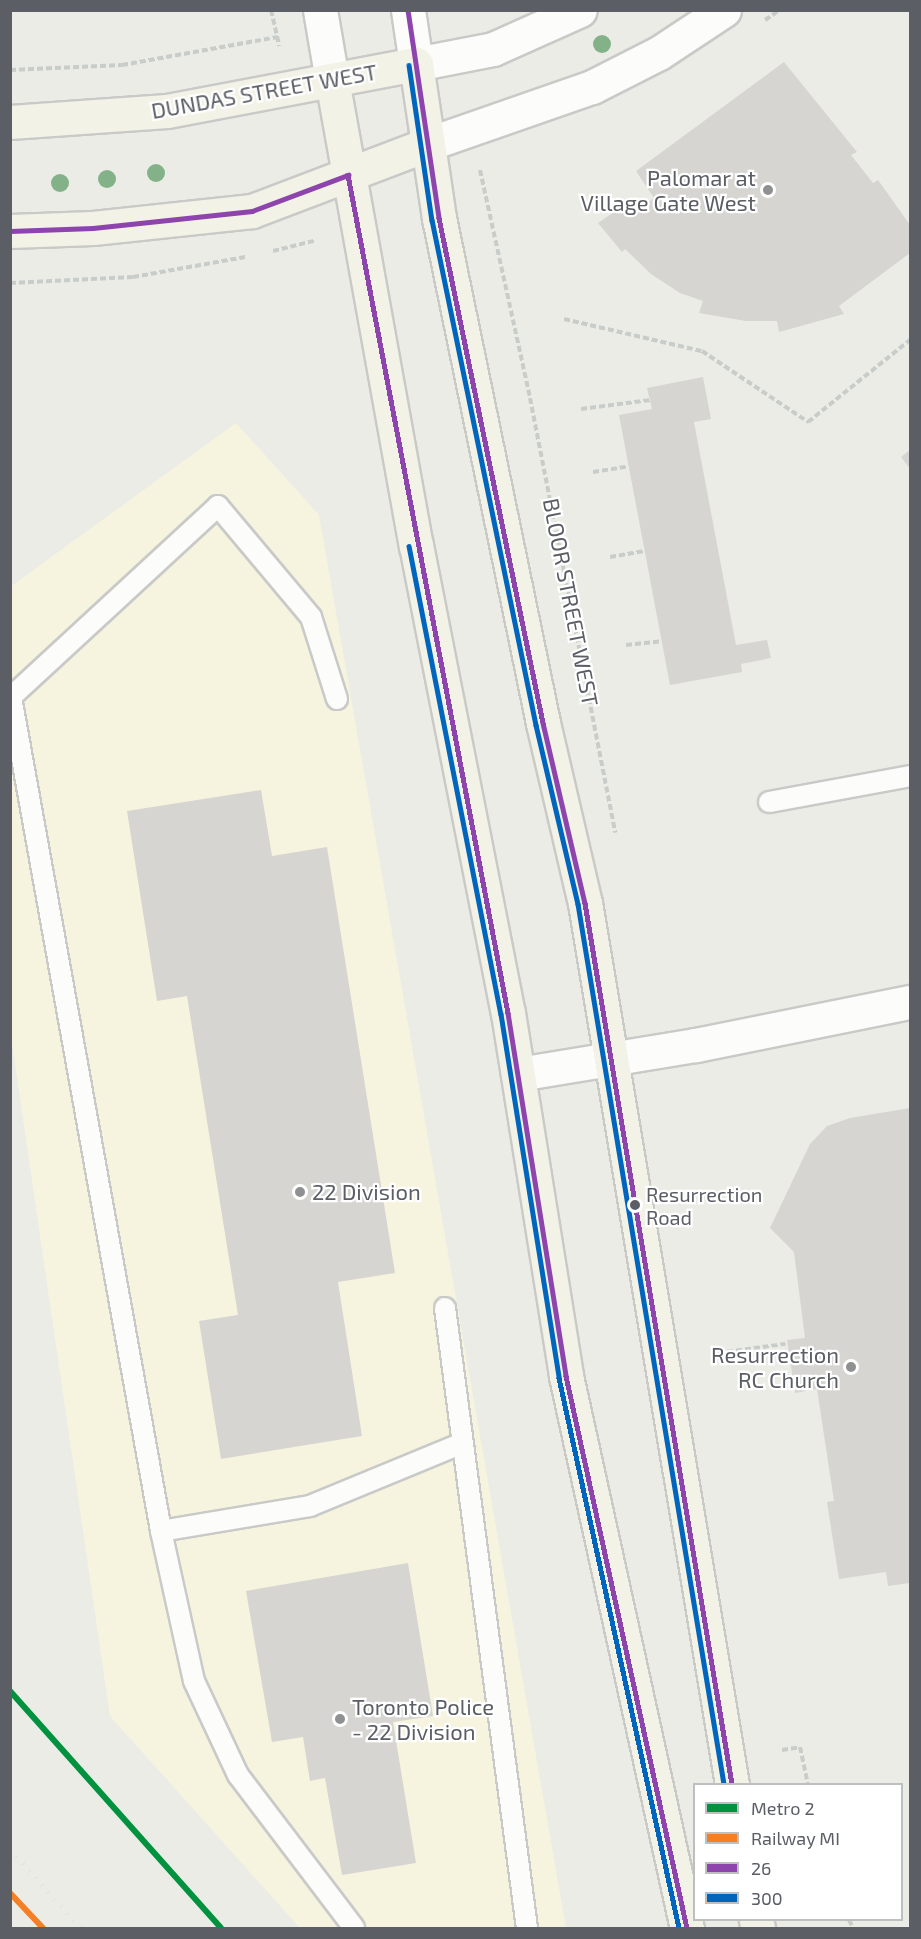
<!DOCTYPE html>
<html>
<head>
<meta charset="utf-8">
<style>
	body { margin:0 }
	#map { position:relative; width:921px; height:1939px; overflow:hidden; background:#ecece6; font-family:"Exo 2",sans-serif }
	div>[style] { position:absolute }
	.commercial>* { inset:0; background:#f6f4de }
	.building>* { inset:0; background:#d6d5d1 }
	.path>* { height:4px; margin-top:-2px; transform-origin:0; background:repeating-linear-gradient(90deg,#c8cdca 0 6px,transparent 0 9px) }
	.roads { filter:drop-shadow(2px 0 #c9cac8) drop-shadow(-2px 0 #c9cac8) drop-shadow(0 2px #c9cac8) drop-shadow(0 -2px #c9cac8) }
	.lane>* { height:20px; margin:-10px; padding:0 10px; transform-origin:10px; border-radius:10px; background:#fcfcfb }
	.street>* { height:33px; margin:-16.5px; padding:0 16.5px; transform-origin:16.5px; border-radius:16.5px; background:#fcfcfb }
	.secondary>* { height:33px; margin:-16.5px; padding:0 16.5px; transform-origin:16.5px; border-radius:16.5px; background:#fcfcfb }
	.primary>* { height:33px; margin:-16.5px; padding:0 16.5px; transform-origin:16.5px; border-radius:16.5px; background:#f3f2e7 }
	.rail>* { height:4.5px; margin-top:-2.25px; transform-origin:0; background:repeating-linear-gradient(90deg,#e4e4e3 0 1.5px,transparent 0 9.5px) }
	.bus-1>* { height:4.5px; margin:-2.25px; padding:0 2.25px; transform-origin:2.25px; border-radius:2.25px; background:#8e44ad }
	.bus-2>* { height:4.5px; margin:-2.25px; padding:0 2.25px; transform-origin:2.25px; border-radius:2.25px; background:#0065bd }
	.rail-1>* { height:6px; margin:-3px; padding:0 3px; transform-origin:3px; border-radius:3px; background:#f57f25 }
	.metro-1>* { height:6px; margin:-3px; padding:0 3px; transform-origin:3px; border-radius:3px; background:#00923f }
	.trees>* { width:18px; height:18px; margin:-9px; border-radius:50%; background:#84b288 }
	.dots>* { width:16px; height:16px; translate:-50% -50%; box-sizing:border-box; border:3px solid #fff; border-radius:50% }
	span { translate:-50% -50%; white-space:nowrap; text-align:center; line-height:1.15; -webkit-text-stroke:4.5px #fff; paint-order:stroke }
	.bus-label { font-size:20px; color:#5b5e65 }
	.left { translate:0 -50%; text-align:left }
	.street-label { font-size:22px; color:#5b5e65 }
	.poi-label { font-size:22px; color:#5b5e65 }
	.right { translate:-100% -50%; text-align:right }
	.frame { position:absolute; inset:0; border:12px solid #5b5e65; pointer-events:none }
	.legend { position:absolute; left:693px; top:1783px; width:210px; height:138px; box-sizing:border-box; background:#fff; border:2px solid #bdbfc1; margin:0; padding:8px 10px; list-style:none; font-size:18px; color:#5b5e65 }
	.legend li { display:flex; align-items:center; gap:12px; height:30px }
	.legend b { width:30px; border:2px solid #bdbfc1 }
</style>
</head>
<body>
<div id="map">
	<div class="commercial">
		<i style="clip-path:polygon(236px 423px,319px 515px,566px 1928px,300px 1928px,110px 1716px,11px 1036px,10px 587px)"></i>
	</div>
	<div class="building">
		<i style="clip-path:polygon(784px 62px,857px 152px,851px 155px,873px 183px,878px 180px,910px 225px,910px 253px,839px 306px,844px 314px,779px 332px,777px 321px,746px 321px,699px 313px,703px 301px,680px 293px,651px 274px,625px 249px,622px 252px,598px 223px,627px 203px,633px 213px,654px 198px,636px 171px)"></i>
		<i style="clip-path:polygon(703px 377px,711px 419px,694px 422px,736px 645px,767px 640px,771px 658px,741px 664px,742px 672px,670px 685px,619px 415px,652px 409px,647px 388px)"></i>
		<i style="clip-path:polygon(910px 450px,910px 469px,901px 457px)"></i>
		<i style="clip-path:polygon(261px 790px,272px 856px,327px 847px,395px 1273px,338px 1282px,362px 1436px,221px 1459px,199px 1321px,238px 1315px,187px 996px,157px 1001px,127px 811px)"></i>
		<i style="clip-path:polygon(910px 1108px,910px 1583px,888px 1586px,886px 1572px,839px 1579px,827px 1502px,834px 1501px,817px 1389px,795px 1393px,787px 1340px,805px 1338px,794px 1252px,770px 1228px,810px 1144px,827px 1126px,850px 1118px)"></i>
		<i style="clip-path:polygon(408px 1563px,433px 1716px,393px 1722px,416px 1863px,342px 1875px,325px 1778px,310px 1781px,303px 1737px,272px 1742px,246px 1591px)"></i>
	</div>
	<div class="path">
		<i style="left:271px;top:10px;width:37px;rotate:77deg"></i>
		<i style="left:765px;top:20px;width:18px;rotate:-34deg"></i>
		<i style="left:10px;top:70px;width:112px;rotate:-2.6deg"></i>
		<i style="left:122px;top:65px;width:158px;rotate:-10.2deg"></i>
		<i style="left:480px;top:170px;width:233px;rotate:77.6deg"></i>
		<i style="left:530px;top:398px;width:443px;rotate:78.9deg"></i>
		<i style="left:273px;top:251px;width:45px;rotate:-14deg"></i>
		<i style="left:10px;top:283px;width:123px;rotate:-2.8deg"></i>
		<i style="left:133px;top:277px;width:114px;rotate:-10.1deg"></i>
		<i style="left:564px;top:319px;width:142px;rotate:13.1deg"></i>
		<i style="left:702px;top:351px;width:128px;rotate:33.8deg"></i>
		<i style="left:808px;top:422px;width:131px;rotate:-38.8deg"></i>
		<i style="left:581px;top:409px;width:70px;rotate:-7.4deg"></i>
		<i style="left:593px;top:472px;width:36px;rotate:-9deg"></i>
		<i style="left:610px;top:557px;width:36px;rotate:-10deg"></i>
		<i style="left:626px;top:645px;width:36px;rotate:-6deg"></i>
		<i style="left:718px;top:1353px;width:68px;rotate:-7.7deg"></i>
		<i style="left:782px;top:1750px;width:18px;rotate:-9deg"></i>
		<i style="left:800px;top:1747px;width:38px;rotate:78deg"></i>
		<i style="left:849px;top:1920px;width:9px;rotate:63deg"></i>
	</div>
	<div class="roads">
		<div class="lane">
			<i style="left:337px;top:699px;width:86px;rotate:-107.6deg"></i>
			<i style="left:311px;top:617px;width:145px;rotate:-130deg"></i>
			<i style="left:218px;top:506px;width:282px;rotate:137.3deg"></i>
			<i style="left:11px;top:697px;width:847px;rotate:79.8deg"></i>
			<i style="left:161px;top:1531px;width:154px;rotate:77.6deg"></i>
			<i style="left:194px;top:1681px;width:104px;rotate:64.9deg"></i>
			<i style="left:238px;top:1775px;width:192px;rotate:52.8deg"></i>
			<i style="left:769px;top:802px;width:143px;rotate:-10.4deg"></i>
			<i style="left:445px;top:1308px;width:625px;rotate:82.47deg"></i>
			<i style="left:161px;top:1531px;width:151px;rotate:-9.5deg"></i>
			<i style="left:310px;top:1506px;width:165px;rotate:-22.4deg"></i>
		</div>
		<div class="street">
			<i style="left:518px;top:1074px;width:180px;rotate:-9.3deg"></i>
			<i style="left:696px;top:1045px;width:218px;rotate:-11.4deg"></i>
		</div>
		<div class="secondary">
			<i style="left:320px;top:10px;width:71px;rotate:80.3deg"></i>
			<i style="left:408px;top:10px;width:55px;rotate:81.6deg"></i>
			<i style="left:416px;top:64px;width:78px;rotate:-11deg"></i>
			<i style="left:493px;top:49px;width:95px;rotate:-24.1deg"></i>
			<i style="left:428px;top:144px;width:174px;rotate:-19.2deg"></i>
			<i style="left:592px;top:87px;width:75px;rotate:-26.9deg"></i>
			<i style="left:659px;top:53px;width:78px;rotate:-33.5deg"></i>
		</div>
		<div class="primary">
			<i style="left:332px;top:80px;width:473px;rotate:79.8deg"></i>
			<i style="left:416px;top:545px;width:477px;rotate:78.9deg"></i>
			<i style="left:508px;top:1013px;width:368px;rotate:80.9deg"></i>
			<i style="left:566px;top:1376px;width:565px;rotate:77.64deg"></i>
			<i style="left:10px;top:122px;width:157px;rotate:-4deg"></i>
			<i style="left:167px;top:111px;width:253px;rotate:-10.7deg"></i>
			<i style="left:416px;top:64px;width:156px;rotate:81.5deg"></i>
			<i style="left:439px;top:218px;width:516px;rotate:78.36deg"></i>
			<i style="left:543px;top:723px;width:185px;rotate:76.9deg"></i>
			<i style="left:585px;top:903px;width:893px;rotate:80.53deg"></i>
			<i style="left:10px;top:231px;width:83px;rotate:-2.1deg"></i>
			<i style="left:93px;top:228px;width:160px;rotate:-6.1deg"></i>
			<i style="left:252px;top:211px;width:188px;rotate:-20.8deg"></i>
			<i style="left:756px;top:1920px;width:8px;rotate:76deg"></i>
		</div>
	</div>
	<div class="rail">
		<i style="left:10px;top:1849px;width:106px;rotate:48.1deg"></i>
	</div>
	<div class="bus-1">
		<i style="left:408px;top:10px;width:210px;rotate:81.5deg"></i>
		<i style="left:439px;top:218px;width:516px;rotate:78.36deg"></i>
		<i style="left:543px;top:723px;width:185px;rotate:76.9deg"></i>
		<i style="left:585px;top:903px;width:893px;rotate:80.53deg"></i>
		<i style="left:10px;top:231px;width:83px;rotate:-2.1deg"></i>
		<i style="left:93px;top:228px;width:160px;rotate:-6.1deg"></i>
		<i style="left:252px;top:211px;width:103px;rotate:-20.6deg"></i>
		<i style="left:348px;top:175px;width:853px;rotate:79.19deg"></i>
		<i style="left:508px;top:1013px;width:368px;rotate:80.9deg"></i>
		<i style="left:566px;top:1376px;width:565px;rotate:77.64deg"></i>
	</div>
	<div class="bus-2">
		<i style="left:409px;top:65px;width:157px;rotate:81.6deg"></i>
		<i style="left:432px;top:220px;width:516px;rotate:78.36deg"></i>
		<i style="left:536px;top:725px;width:184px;rotate:76.8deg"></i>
		<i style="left:578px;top:904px;width:892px;rotate:80.58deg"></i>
		<i style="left:409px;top:546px;width:477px;rotate:78.9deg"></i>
		<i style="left:501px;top:1014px;width:369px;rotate:80.9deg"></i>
		<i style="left:559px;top:1378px;width:563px;rotate:77.69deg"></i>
	</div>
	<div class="rail-1">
		<i style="left:10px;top:1893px;width:48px;rotate:46.7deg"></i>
	</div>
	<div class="metro-1">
		<i style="left:10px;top:1691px;width:317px;rotate:48.3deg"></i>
	</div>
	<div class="trees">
		<i style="left:602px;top:44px"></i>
		<i style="left:156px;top:173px"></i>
		<i style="left:107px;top:179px"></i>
		<i style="left:60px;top:183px"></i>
	</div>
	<div class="dots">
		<i style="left:768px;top:190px;background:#8e9092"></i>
		<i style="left:300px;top:1192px;background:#8e9092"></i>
		<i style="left:635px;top:1205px;background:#5b5e65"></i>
		<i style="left:851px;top:1367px;background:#8e9092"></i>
		<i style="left:340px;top:1719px;background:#8e9092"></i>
	</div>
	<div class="bus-label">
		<span class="left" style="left:646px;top:1206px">Resurrection<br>Road</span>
	</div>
	<div class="street-label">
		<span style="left:264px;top:91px;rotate:-10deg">DUNDAS STREET WEST</span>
		<span style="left:571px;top:602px;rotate:79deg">BLOOR STREET WEST</span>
	</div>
	<div class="poi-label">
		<span class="right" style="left:756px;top:190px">Palomar at<br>Village Gate West</span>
		<span class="left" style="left:312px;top:1192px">22 Division</span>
		<span class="right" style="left:839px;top:1367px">Resurrection<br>RC Church</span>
		<span class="left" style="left:352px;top:1719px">Toronto Police<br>- 22 Division</span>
	</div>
	<div class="frame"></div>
	<ul class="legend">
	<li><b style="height:8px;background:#00923f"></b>Metro 2</li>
	<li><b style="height:8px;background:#f57f25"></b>Railway MI</li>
	<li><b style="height:8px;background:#8e44ad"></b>26</li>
	<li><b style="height:8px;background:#0065bd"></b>300</li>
	</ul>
</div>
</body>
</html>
